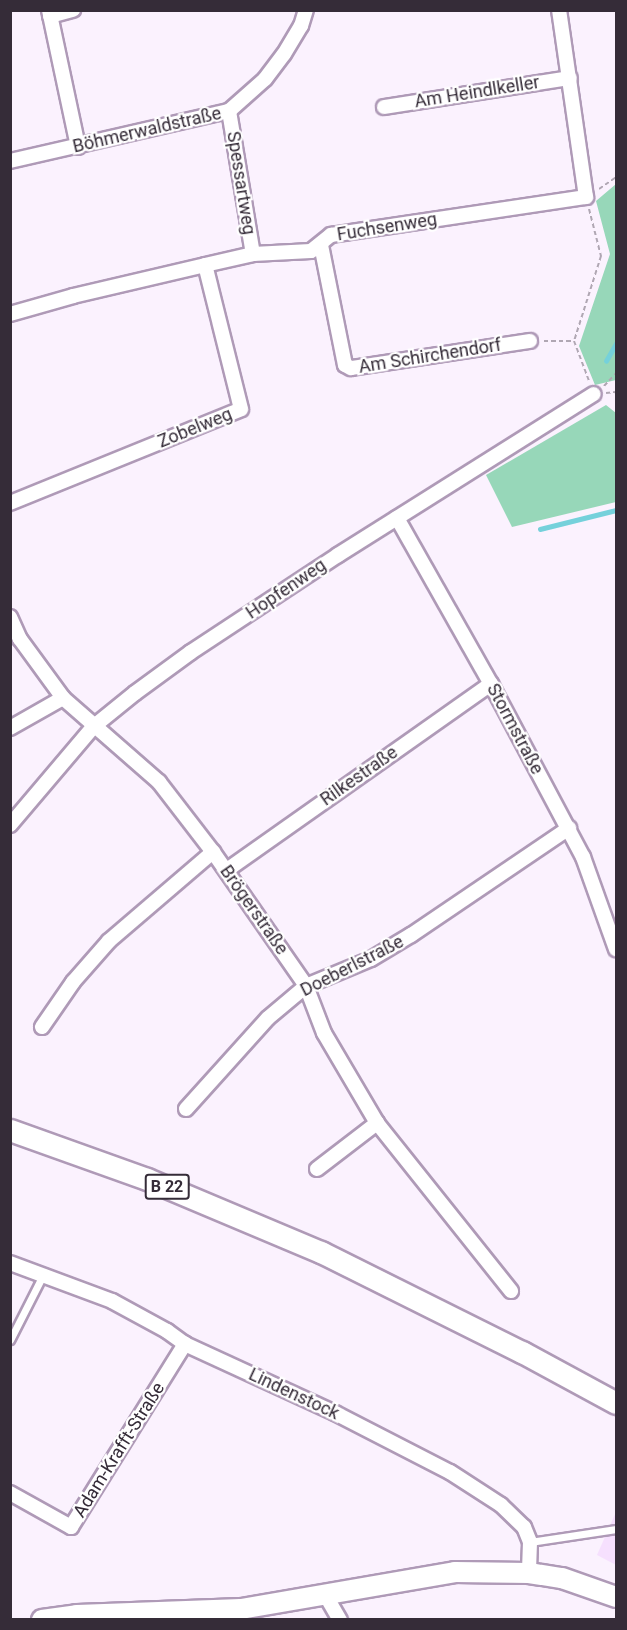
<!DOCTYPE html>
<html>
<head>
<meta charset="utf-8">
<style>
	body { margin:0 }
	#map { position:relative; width:627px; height:1630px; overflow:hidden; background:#fbf2fe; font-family:Roboto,sans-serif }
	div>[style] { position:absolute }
	.built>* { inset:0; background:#f6e0fe }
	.green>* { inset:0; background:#97d7b9 }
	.stream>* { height:4.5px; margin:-2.25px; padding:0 2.25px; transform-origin:2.25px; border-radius:2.25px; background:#75d1db }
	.path>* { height:2px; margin-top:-1px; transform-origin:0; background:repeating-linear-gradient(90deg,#b0a7b3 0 4.5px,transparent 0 7.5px) }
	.roads { filter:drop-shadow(2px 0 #af9ab7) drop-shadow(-2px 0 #af9ab7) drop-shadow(0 2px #af9ab7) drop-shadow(0 -2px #af9ab7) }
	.lane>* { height:7px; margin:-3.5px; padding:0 3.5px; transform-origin:3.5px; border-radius:3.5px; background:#fff }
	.street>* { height:14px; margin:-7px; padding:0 7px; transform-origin:7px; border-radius:7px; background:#fff }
	.secondary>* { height:20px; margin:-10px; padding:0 10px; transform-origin:10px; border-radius:10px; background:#fff }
	.primary>* { height:21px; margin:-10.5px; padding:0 10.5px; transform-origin:10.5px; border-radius:10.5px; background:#fff }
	span { translate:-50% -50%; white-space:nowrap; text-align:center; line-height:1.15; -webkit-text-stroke:4.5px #fff; paint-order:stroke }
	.shield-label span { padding:2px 4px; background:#fff; border:2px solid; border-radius:4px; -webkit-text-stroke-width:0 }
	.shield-label { font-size:16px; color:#352c38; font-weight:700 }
	.street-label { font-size:18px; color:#352c38 }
	.frame { position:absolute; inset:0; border:12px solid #352c38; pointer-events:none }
</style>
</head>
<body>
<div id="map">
	<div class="built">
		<i style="clip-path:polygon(616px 1512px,616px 1565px,597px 1555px)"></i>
	</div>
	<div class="green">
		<i style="clip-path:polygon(616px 184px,616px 380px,595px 385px,579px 346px,610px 254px,596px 201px)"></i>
		<i style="clip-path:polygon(606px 405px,616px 413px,616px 502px,512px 527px,486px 475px)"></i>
	</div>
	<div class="stream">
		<i style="left:606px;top:361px;width:20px;rotate:-60deg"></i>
		<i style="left:540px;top:529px;width:78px;rotate:-14deg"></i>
	</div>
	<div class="path">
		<i style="left:599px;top:189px;width:21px;rotate:-35deg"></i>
		<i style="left:589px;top:209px;width:49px;rotate:75.7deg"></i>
		<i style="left:601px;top:256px;width:89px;rotate:107.6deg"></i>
		<i style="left:574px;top:341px;width:43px;rotate:69.4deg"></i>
		<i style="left:544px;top:341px;width:30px"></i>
		<i style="left:604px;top:386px;width:18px;rotate:-47deg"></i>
		<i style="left:606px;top:393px;width:10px;rotate:-6deg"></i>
	</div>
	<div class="roads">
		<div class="lane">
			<i style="left:10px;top:1340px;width:73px;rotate:-63.1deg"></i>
			<i style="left:530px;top:1542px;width:87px;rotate:-8.6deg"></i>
		</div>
		<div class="street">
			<i style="left:49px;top:10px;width:140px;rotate:78deg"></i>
			<i style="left:50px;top:16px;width:24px;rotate:-15deg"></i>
			<i style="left:384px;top:107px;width:188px;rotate:-8.9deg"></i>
			<i style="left:229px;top:111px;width:145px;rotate:80.5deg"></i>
			<i style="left:10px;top:161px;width:225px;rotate:-12.9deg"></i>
			<i style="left:229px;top:111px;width:48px;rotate:-41.6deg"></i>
			<i style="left:265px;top:79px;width:31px;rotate:-53deg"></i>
			<i style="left:284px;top:54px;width:33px;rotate:-59deg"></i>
			<i style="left:301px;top:26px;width:17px;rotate:-73deg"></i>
			<i style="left:321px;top:245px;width:122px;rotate:78.7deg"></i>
			<i style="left:345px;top:365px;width:7px;rotate:27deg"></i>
			<i style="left:351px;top:368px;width:181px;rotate:-8.6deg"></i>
			<i style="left:10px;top:314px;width:66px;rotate:-15.9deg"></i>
			<i style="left:73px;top:296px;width:136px;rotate:-13.2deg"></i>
			<i style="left:205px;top:265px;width:49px;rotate:-12.9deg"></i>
			<i style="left:253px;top:254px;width:58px;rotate:-3deg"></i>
			<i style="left:311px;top:251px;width:26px;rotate:-39deg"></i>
			<i style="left:331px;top:235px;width:258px;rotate:-8.5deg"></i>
			<i style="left:586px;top:197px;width:189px;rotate:-98.2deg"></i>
			<i style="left:10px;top:503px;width:249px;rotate:-22.1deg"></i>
			<i style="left:241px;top:409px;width:148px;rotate:-104deg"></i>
			<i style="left:397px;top:518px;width:191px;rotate:60.5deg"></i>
			<i style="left:491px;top:684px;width:196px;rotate:62deg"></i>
			<i style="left:583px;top:857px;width:98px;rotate:70.3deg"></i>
			<i style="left:10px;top:617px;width:24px;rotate:66deg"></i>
			<i style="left:20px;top:639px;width:73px;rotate:53.9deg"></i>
			<i style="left:63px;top:698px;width:128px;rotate:41.2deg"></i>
			<i style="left:159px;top:782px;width:88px;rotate:52.4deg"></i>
			<i style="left:213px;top:852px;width:163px;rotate:55.2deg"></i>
			<i style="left:306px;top:986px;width:50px;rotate:69deg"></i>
			<i style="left:324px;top:1033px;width:104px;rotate:59.5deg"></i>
			<i style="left:377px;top:1123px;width:215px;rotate:51.4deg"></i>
			<i style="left:10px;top:728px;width:61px;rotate:-29.5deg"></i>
			<i style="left:10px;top:825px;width:128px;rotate:-49.7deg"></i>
			<i style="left:93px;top:727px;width:54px;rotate:-39deg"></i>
			<i style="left:135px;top:693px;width:69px;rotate:-36.2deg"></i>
			<i style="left:191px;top:652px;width:176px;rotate:-33.4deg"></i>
			<i style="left:338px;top:555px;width:302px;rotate:-32.2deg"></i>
			<i style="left:227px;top:870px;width:323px;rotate:-35.2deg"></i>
			<i style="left:42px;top:1027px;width:55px;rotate:-55.4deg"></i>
			<i style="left:73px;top:982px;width:55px;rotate:-48.7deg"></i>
			<i style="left:109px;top:941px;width:137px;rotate:-40.6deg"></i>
			<i style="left:186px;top:1109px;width:122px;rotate:-48deg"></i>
			<i style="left:268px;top:1018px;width:50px;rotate:-40.1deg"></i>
			<i style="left:306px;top:986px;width:70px;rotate:-22.6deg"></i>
			<i style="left:371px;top:959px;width:47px;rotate:-31deg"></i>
			<i style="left:411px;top:935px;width:191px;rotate:-34.1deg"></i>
			<i style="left:317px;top:1169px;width:76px;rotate:-37.5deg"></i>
			<i style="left:10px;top:1263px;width:109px;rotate:20.4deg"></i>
			<i style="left:112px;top:1301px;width:63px;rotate:28.6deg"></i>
			<i style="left:167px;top:1331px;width:22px;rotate:36deg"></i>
			<i style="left:185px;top:1344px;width:165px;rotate:24.7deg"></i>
			<i style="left:335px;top:1413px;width:129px;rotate:27.2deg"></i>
			<i style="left:450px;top:1472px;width:61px;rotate:32.9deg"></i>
			<i style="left:501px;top:1505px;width:32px;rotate:44deg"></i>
			<i style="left:524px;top:1527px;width:16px;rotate:68deg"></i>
			<i style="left:530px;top:1542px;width:31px;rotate:92deg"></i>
			<i style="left:10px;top:1493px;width:70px;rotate:29.1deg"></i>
			<i style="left:71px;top:1527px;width:216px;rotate:-58.1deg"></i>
			<i style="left:326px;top:1596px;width:28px;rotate:60deg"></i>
		</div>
		<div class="secondary">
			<i style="left:42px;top:1620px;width:35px;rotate:-8deg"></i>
			<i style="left:77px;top:1615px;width:164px;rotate:-2.1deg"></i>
			<i style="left:241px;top:1609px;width:217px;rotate:-9.8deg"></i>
			<i style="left:455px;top:1572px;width:74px;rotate:0.8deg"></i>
			<i style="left:529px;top:1573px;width:33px;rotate:9deg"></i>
			<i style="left:562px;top:1578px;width:57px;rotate:19.4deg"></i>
		</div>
		<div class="primary">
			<i style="left:10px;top:1130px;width:145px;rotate:19.7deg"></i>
			<i style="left:147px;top:1179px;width:189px;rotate:22.8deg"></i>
			<i style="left:321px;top:1252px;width:225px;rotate:26.5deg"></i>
			<i style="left:522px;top:1352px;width:107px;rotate:28.5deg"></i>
		</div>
	</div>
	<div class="shield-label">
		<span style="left:167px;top:1187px">B 22</span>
	</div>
	<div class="street-label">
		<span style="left:477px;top:92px;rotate:-9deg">Am Heindlkeller</span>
		<span style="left:147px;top:130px;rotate:-13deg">Böhmerwaldstraße</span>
		<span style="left:241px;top:183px;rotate:81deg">Spessartweg</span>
		<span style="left:387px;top:227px;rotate:-9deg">Fuchsenweg</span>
		<span style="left:430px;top:356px;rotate:-9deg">Am Schirchendorf</span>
		<span style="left:195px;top:428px;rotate:-22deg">Zobelweg</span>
		<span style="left:286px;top:589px;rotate:-34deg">Hopfenweg</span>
		<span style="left:515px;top:729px;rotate:62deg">Stormstraße</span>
		<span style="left:359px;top:776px;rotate:-35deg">Rilkestraße</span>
		<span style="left:254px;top:910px;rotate:55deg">Brögerstraße</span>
		<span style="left:352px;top:966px;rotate:-27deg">Doeberlstraße</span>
		<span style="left:294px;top:1394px;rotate:25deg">Lindenstock</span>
		<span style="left:119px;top:1450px;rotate:-58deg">Adam-Krafft-Straße</span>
	</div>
	<div class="frame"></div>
</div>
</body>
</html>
